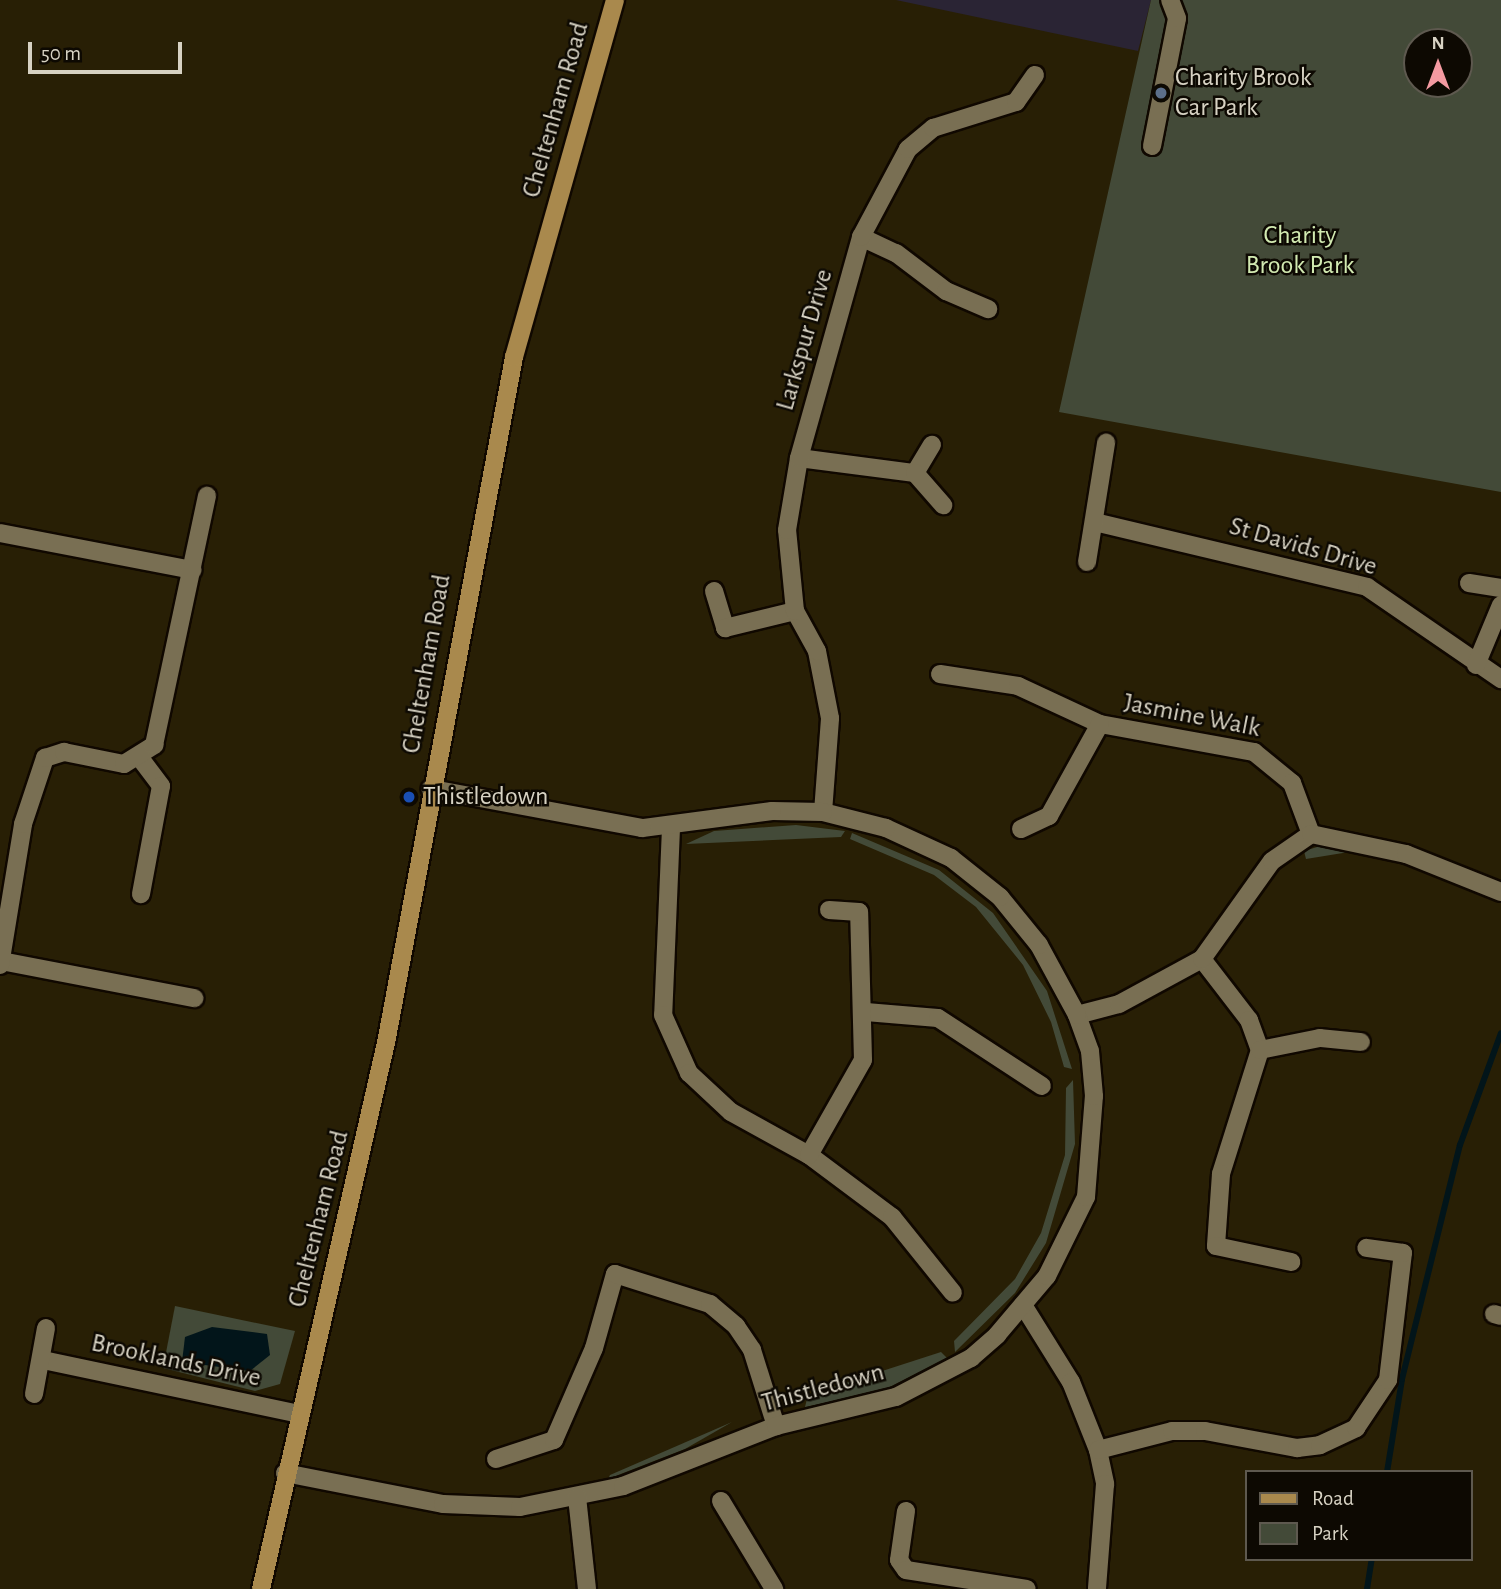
<!DOCTYPE html>
<html>
<head>
<meta charset="utf-8">
<style>
	body { margin:0 }
	#map { position:relative; width:1501px; height:1589px; overflow:hidden; background:#281f05; font-family:"Alegreya Sans",sans-serif }
	div>[style] { position:absolute }
	.industrial>* { inset:0; background:#2a2434 }
	.green>* { inset:0; background:#434a38 }
	.water>* { inset:0; background:#02151a }
	.stream>* { height:6px; margin:-3px; padding:0 3px; transform-origin:3px; border-radius:3px; background:#02151a }
	.roads { filter:drop-shadow(2px 0 #100800) drop-shadow(-2px 0 #100800) drop-shadow(0 2px #100800) drop-shadow(0 -2px #100800) }
	.street>* { height:18px; margin:-9px; padding:0 9px; transform-origin:9px; border-radius:9px; background:#796f53 }
	.primary>* { height:18px; margin:-9px; padding:0 9px; transform-origin:9px; border-radius:9px; background:#a9894d }
	.dots>* { width:19px; height:19px; translate:-50% -50%; box-sizing:border-box; border:4px solid #0d0902; border-radius:50% }
	span { translate:-50% -50%; white-space:nowrap; text-align:center; line-height:1.15; -webkit-text-stroke:5px #0d0902; paint-order:stroke }
	.poi-label { font-size:26px; color:#d7d2c3 }
	.left { translate:0 -50%; text-align:left }
	.street-label { font-size:26px; color:#d7d2c3 }
	.park-label { font-size:26px; color:#d2eab1 }
	.legend { position:absolute; left:1245px; top:1470px; width:228px; height:91px; box-sizing:border-box; background:#0d0902; border:2px solid #5e594f; margin:0; padding:9px 12px; list-style:none; font-size:21px; color:#d7d2c3 }
	.legend li { display:flex; align-items:center; gap:14px; height:35px }
	.legend b { width:35px; border:2px solid #5e594f }
	.north { position:absolute; left:1403px; top:28px; width:70px; height:70px; box-sizing:border-box; background:#0d0902; border:2px solid #5e594f; border-radius:50%; rotate:0deg; font-size:19px; font-weight:700; line-height:28px; text-align:center; color:#d7d2c3 }
	.north::after { content:''; display:block; margin:auto; width:24px; height:32px; background:#f49aa1; clip-path:polygon(50% 0,100% 100%,50% 72%,0 100%) }
	.scale { position:absolute; left:28px; top:42px; width:154px; height:32px; box-sizing:border-box; border:4px solid #d7d2c3; border-top:0; padding-left:9px; font-size:21px; line-height:24px; white-space:nowrap; color:#d7d2c3; -webkit-text-stroke:5px #0d0902; paint-order:stroke }
</style>
</head>
<body>
<div id="map">
	<div class="industrial">
		<i style="clip-path:polygon(896px 0,1151px 0,1138px 51px)"></i>
	</div>
	<div class="green">
		<i style="clip-path:polygon(evenodd,1151px 0,1501px 0,1501px 492px,1059px 412px,1151px 0,1417px 42px,1459px 42px,1459px 84px,1417px 84px,1417px 42px)"></i>
		<i style="clip-path:polygon(796px 825px,845px 831px,841px 837px,686px 844px,714px 831px)"></i>
		<i style="clip-path:polygon(852px 833px,939px 870px,993px 913px,1047px 991px,1072px 1069px,1064px 1067px,1051px 1022px,1023px 965px,976px 907px,934px 875px,850px 839px)"></i>
		<i style="clip-path:polygon(1317px 847px,1341px 846px,1349px 847px,1349px 852px,1306px 859px,1304px 851px)"></i>
		<i style="clip-path:polygon(1073px 1080px,1075px 1144px,1046px 1243px,1015px 1293px,955px 1352px,954px 1341px,1015px 1279px,1041px 1233px,1065px 1155px,1066px 1088px)"></i>
		<i style="clip-path:polygon(175px 1306px,295px 1331px,280px 1384px,255px 1391px,163px 1368px)"></i>
		<i style="clip-path:polygon(941px 1352px,947px 1358px,882px 1391px,805px 1407px,808px 1395px)"></i>
		<i style="clip-path:polygon(732px 1422px,685px 1449px,608px 1479px,610px 1475px)"></i>
	</div>
	<div class="water">
		<i style="clip-path:polygon(212px 1327px,267px 1334px,270px 1355px,250px 1371px,182px 1362px,185px 1337px)"></i>
	</div>
	<div class="stream">
		<i style="left:1387px;top:1472px;width:94px;rotate:-80.8deg"></i>
		<i style="left:1402px;top:1379px;width:241px;rotate:-76.1deg"></i>
		<i style="left:1460px;top:1145px;width:119px;rotate:-69.9deg"></i>
		<i style="left:1367px;top:1589px;width:30px;rotate:-81deg"></i>
	</div>
	<div class="roads">
		<div class="street">
			<i style="left:1152px;top:146px;width:130px;rotate:-78.9deg"></i>
			<i style="left:1177px;top:18px;width:19px;rotate:-111deg"></i>
			<i style="left:861px;top:237px;width:38px;rotate:25deg"></i>
			<i style="left:896px;top:253px;width:63px;rotate:37.2deg"></i>
			<i style="left:946px;top:291px;width:46px;rotate:23.2deg"></i>
			<i style="left:799px;top:458px;width:117px;rotate:7.4deg"></i>
			<i style="left:915px;top:473px;width:33px;rotate:-59deg"></i>
			<i style="left:915px;top:473px;width:43px;rotate:48.8deg"></i>
			<i style="left:1095px;top:522px;width:280px;rotate:13.4deg"></i>
			<i style="left:1367px;top:587px;width:163px;rotate:34.5deg"></i>
			<i style="left:0;top:533px;width:196px;rotate:10.9deg"></i>
			<i style="left:1087px;top:562px;width:121px;rotate:-80.9deg"></i>
			<i style="left:1469px;top:583px;width:32px;rotate:9deg"></i>
			<i style="left:714px;top:591px;width:39px;rotate:73deg"></i>
			<i style="left:725px;top:628px;width:72px;rotate:-13.7deg"></i>
			<i style="left:1476px;top:665px;width:65px;rotate:-67.4deg"></i>
			<i style="left:940px;top:674px;width:79px;rotate:8.7deg"></i>
			<i style="left:1018px;top:686px;width:90px;rotate:24.9deg"></i>
			<i style="left:1100px;top:724px;width:157px;rotate:10.3deg"></i>
			<i style="left:1254px;top:752px;width:49px;rotate:39.2deg"></i>
			<i style="left:1292px;top:783px;width:54px;rotate:69.6deg"></i>
			<i style="left:140px;top:758px;width:35px;rotate:53deg"></i>
			<i style="left:161px;top:786px;width:110px;rotate:100.5deg"></i>
			<i style="left:823px;top:812px;width:94px;rotate:-85.7deg"></i>
			<i style="left:830px;top:718px;width:68px;rotate:-101deg"></i>
			<i style="left:817px;top:651px;width:46px;rotate:-118.8deg"></i>
			<i style="left:795px;top:611px;width:81px;rotate:-95.6deg"></i>
			<i style="left:787px;top:530px;width:73px;rotate:-80.5deg"></i>
			<i style="left:799px;top:458px;width:230px;rotate:-74.3deg"></i>
			<i style="left:861px;top:237px;width:100px;rotate:-61.9deg"></i>
			<i style="left:908px;top:149px;width:33px;rotate:-40deg"></i>
			<i style="left:933px;top:128px;width:87px;rotate:-17.4deg"></i>
			<i style="left:1016px;top:102px;width:33px;rotate:-55deg"></i>
			<i style="left:671px;top:828px;width:187px;rotate:92.4deg"></i>
			<i style="left:663px;top:1015px;width:64px;rotate:65.9deg"></i>
			<i style="left:689px;top:1073px;width:57px;rotate:42.9deg"></i>
			<i style="left:731px;top:1112px;width:89px;rotate:28.9deg"></i>
			<i style="left:809px;top:1155px;width:104px;rotate:36.8deg"></i>
			<i style="left:892px;top:1217px;width:97px;rotate:51.2deg"></i>
			<i style="left:1021px;top:829px;width:31px;rotate:-25deg"></i>
			<i style="left:1049px;top:816px;width:105px;rotate:-61deg"></i>
			<i style="left:1202px;top:959px;width:77px;rotate:52.4deg"></i>
			<i style="left:1249px;top:1020px;width:32px;rotate:70deg"></i>
			<i style="left:1260px;top:1050px;width:130px;rotate:107.5deg"></i>
			<i style="left:1221px;top:1174px;width:72px;rotate:94deg"></i>
			<i style="left:1216px;top:1246px;width:77px;rotate:12deg"></i>
			<i style="left:1px;top:961px;width:197px;rotate:10.9deg"></i>
			<i style="left:0;top:965px;width:143px;rotate:-80.7deg"></i>
			<i style="left:23px;top:824px;width:70px;rotate:-71.6deg"></i>
			<i style="left:45px;top:758px;width:20px;rotate:-18deg"></i>
			<i style="left:64px;top:752px;width:61px;rotate:11.3deg"></i>
			<i style="left:124px;top:764px;width:36px;rotate:-32deg"></i>
			<i style="left:154px;top:745px;width:255px;rotate:-78deg"></i>
			<i style="left:866px;top:1012px;width:72px;rotate:4.8deg"></i>
			<i style="left:938px;top:1018px;width:124px;rotate:33.2deg"></i>
			<i style="left:1077px;top:1015px;width:43px;rotate:-14.7deg"></i>
			<i style="left:1119px;top:1004px;width:94px;rotate:-28.5deg"></i>
			<i style="left:1202px;top:959px;width:120px;rotate:-54.5deg"></i>
			<i style="left:1272px;top:861px;width:47px;rotate:-34.7deg"></i>
			<i style="left:1311px;top:834px;width:97px;rotate:11.9deg"></i>
			<i style="left:1406px;top:854px;width:102px;rotate:21.8deg"></i>
			<i style="left:1260px;top:1050px;width:61px;rotate:-11.3deg"></i>
			<i style="left:1320px;top:1038px;width:41px;rotate:5.6deg"></i>
			<i style="left:809px;top:1155px;width:109px;rotate:-60.4deg"></i>
			<i style="left:863px;top:1060px;width:148px;rotate:-91.5deg"></i>
			<i style="left:859px;top:912px;width:30px;rotate:-176deg"></i>
			<i style="left:1023px;top:1305px;width:91px;rotate:58.1deg"></i>
			<i style="left:1071px;top:1382px;width:73px;rotate:68.3deg"></i>
			<i style="left:1098px;top:1450px;width:35px;rotate:78deg"></i>
			<i style="left:1105px;top:1484px;width:105px;rotate:94.4deg"></i>
			<i style="left:1494px;top:1314px;width:7px;rotate:16deg"></i>
			<i style="left:43px;top:1360px;width:262px;rotate:11.9deg"></i>
			<i style="left:34px;top:1394px;width:67px;rotate:-79.7deg"></i>
			<i style="left:1098px;top:1450px;width:76px;rotate:-14.4deg"></i>
			<i style="left:1172px;top:1431px;width:33px"></i>
			<i style="left:1205px;top:1431px;width:94px;rotate:10.5deg"></i>
			<i style="left:1297px;top:1448px;width:23px;rotate:-7deg"></i>
			<i style="left:1320px;top:1445px;width:40px;rotate:-25deg"></i>
			<i style="left:1356px;top:1428px;width:58px;rotate:-56.3deg"></i>
			<i style="left:1388px;top:1380px;width:128px;rotate:-83.3deg"></i>
			<i style="left:1403px;top:1253px;width:37px;rotate:-172deg"></i>
			<i style="left:496px;top:1459px;width:61px;rotate:-18.1deg"></i>
			<i style="left:554px;top:1440px;width:100px;rotate:-66.5deg"></i>
			<i style="left:594px;top:1348px;width:77px;rotate:-74.2deg"></i>
			<i style="left:615px;top:1274px;width:100px;rotate:17.5deg"></i>
			<i style="left:710px;top:1304px;width:34px;rotate:40deg"></i>
			<i style="left:736px;top:1326px;width:29px;rotate:56deg"></i>
			<i style="left:752px;top:1350px;width:80px;rotate:72.5deg"></i>
			<i style="left:285px;top:1473px;width:161px;rotate:11.1deg"></i>
			<i style="left:443px;top:1504px;width:77px;rotate:2.2deg"></i>
			<i style="left:520px;top:1507px;width:105px;rotate:-11.5deg"></i>
			<i style="left:623px;top:1486px;width:164px;rotate:-21.4deg"></i>
			<i style="left:776px;top:1426px;width:123px;rotate:-13.6deg"></i>
			<i style="left:896px;top:1397px;width:85px;rotate:-27.5deg"></i>
			<i style="left:971px;top:1358px;width:35px;rotate:-41deg"></i>
			<i style="left:997px;top:1335px;width:77px;rotate:-49.7deg"></i>
			<i style="left:1047px;top:1276px;width:88px;rotate:-63.7deg"></i>
			<i style="left:1086px;top:1197px;width:101px;rotate:-85.5deg"></i>
			<i style="left:1094px;top:1096px;width:45px;rotate:-95.1deg"></i>
			<i style="left:1090px;top:1051px;width:38px;rotate:-110deg"></i>
			<i style="left:1077px;top:1015px;width:80px;rotate:-118.5deg"></i>
			<i style="left:1039px;top:945px;width:62px;rotate:-129.1deg"></i>
			<i style="left:1000px;top:897px;width:63px;rotate:-141.5deg"></i>
			<i style="left:951px;top:858px;width:72px;rotate:-155.2deg"></i>
			<i style="left:886px;top:828px;width:65px;rotate:-165.7deg"></i>
			<i style="left:823px;top:812px;width:51px;rotate:-178.9deg"></i>
			<i style="left:772px;top:811px;width:131px;rotate:172.5deg"></i>
			<i style="left:642px;top:828px;width:215px;rotate:-169.5deg"></i>
			<i style="left:577px;top:1497px;width:93px;rotate:83.8deg"></i>
			<i style="left:721px;top:1501px;width:103px;rotate:58.9deg"></i>
			<i style="left:906px;top:1511px;width:49px;rotate:98.1deg"></i>
			<i style="left:899px;top:1560px;width:12px;rotate:55deg"></i>
			<i style="left:906px;top:1570px;width:122px;rotate:8.9deg"></i>
		</div>
		<div class="primary">
			<i style="left:261px;top:1589px;width:560px;rotate:-77.11deg"></i>
			<i style="left:386px;top:1043px;width:698px;rotate:-79.43deg"></i>
			<i style="left:514px;top:357px;width:371px;rotate:-74.2deg"></i>
		</div>
	</div>
	<div class="dots">
		<i style="left:1161px;top:93px;background:#5c6f8a"></i>
		<i style="left:409px;top:797px;background:#1a4fb4"></i>
	</div>
	<div class="poi-label">
		<span class="left" style="left:1175px;top:93px">Charity Brook<br>Car Park</span>
		<span class="left" style="left:423px;top:797px">Thistledown</span>
	</div>
	<div class="street-label">
		<span style="left:556px;top:110px;rotate:-74deg">Cheltenham Road</span>
		<span style="left:805px;top:340px;rotate:-74deg">Larkspur Drive</span>
		<span style="left:1303px;top:547px;rotate:16deg">St Davids Drive</span>
		<span style="left:427px;top:664px;rotate:-80deg">Cheltenham Road</span>
		<span style="left:1192px;top:716px;rotate:11deg">Jasmine Walk</span>
		<span style="left:319px;top:1219px;rotate:-76deg">Cheltenham Road</span>
		<span style="left:176px;top:1361px;rotate:12deg">Brooklands Drive</span>
		<span style="left:823px;top:1388px;rotate:-15deg">Thistledown</span>
	</div>
	<div class="park-label">
		<span style="left:1300px;top:251px">Charity<br>Brook Park</span>
	</div>
	<ul class="legend">
	<li><b style="height:9px;background:#a9894d"></b>Road</li>
	<li><b style="height:19px;background:#434a38"></b>Park</li>
	</ul>
	<div class="north">N</div>
	<div class="scale">50 m</div>
</div>
</body>
</html>
